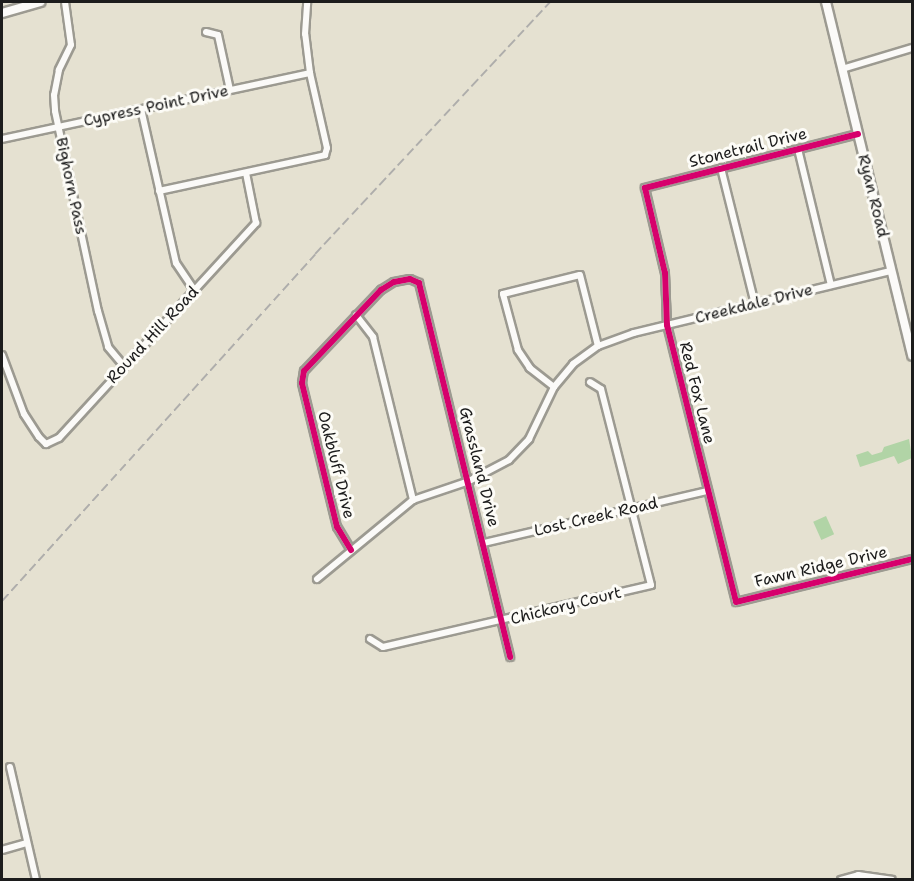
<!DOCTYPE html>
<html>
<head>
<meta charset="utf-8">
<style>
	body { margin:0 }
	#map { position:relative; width:914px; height:881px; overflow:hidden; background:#e5e1d1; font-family:"Shantell Sans",sans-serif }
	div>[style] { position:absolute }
	.green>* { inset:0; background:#b1d4a6; transform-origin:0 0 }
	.roads { filter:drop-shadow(2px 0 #9c9a91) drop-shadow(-2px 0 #9c9a91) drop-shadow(0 2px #9c9a91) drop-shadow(0 -2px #9c9a91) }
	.minor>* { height:6px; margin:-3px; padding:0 3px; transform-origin:3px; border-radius:3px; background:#fbfaf8 }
	.major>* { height:8px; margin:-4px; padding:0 4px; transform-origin:4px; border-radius:4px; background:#fbfaf8 }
	.rail>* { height:1.5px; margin-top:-0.75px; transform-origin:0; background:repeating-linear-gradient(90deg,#aeadab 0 9px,transparent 0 13.5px) }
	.cycleway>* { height:6px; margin:-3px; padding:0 3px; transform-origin:3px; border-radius:3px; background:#d6006c }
	span { translate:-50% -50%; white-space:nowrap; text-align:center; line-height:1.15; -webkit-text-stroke:6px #fdfcf7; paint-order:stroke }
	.street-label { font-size:16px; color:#1c1c1c }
	.frame { position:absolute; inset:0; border:3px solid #1c1c1c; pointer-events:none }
</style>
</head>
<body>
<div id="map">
	<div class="green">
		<i style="clip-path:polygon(909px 439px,912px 458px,898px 464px,894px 456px,860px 467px,856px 455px,868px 451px,872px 455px,882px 452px,884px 447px)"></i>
		<i style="left:826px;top:516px;width:20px;height:14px;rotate:66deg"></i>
	</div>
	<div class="roads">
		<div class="minor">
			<i style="left:65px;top:2px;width:43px;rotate:82.1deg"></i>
			<i style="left:71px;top:45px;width:28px;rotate:116deg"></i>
			<i style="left:59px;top:70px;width:25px;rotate:101deg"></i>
			<i style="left:54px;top:95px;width:16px;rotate:86deg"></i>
			<i style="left:55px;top:111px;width:205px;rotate:77.9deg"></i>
			<i style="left:98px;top:311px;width:37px;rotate:74deg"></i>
			<i style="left:108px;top:347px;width:25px;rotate:50deg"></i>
			<i style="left:206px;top:32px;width:12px;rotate:14deg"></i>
			<i style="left:218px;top:35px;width:56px;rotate:77.7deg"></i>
			<i style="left:842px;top:69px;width:73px;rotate:-16.7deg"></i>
			<i style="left:141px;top:109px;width:158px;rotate:77.2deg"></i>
			<i style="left:176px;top:263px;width:32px;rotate:56deg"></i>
			<i style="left:858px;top:134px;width:220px;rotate:165.8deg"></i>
			<i style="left:645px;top:188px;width:87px;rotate:76.8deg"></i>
			<i style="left:665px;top:273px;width:52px;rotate:87.8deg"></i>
			<i style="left:667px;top:325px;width:285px;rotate:76deg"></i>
			<i style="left:736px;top:602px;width:181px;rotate:-13.7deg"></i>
			<i style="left:2px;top:139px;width:315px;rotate:-12.1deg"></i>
			<i style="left:798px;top:149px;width:140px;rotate:76.4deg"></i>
			<i style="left:721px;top:168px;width:140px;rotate:76deg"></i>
			<i style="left:159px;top:191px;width:170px;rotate:-12.2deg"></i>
			<i style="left:325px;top:155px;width:7px;rotate:-74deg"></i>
			<i style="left:327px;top:148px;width:77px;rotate:-102.8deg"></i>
			<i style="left:310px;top:73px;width:39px;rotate:-97deg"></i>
			<i style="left:305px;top:34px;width:32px;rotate:-86deg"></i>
			<i style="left:356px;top:315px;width:28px;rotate:52deg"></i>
			<i style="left:373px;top:337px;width:168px;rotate:76.2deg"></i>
			<i style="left:2px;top:355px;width:63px;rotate:69.6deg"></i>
			<i style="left:24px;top:414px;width:27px;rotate:57deg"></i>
			<i style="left:39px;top:437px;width:10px;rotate:45deg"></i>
			<i style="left:46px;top:444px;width:14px;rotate:-25deg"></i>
			<i style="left:59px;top:438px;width:292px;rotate:-47.5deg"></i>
			<i style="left:256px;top:223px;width:51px;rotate:-101.3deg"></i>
			<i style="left:554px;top:387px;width:31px;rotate:-142deg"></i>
			<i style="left:530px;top:368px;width:22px;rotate:-124deg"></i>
			<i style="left:518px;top:350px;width:58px;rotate:-105deg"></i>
			<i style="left:503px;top:294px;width:79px;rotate:-13.9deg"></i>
			<i style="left:580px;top:275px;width:73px;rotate:75.8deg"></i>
			<i style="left:484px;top:543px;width:230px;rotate:-13.1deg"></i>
			<i style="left:351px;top:550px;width:27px;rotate:-121deg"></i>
			<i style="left:337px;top:527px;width:148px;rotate:-103.7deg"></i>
			<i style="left:302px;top:383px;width:12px;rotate:-81deg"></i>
			<i style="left:304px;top:371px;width:112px;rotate:-46.5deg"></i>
			<i style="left:381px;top:290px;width:15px;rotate:-32deg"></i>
			<i style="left:394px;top:282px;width:16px;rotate:-11deg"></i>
			<i style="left:410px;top:279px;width:10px;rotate:24deg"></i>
			<i style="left:419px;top:283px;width:385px;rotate:76.3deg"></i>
			<i style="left:317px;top:579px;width:124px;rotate:-39.5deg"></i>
			<i style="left:413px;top:500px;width:59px;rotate:-18.7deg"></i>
			<i style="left:469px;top:481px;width:45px;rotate:-27.7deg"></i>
			<i style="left:509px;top:460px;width:29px;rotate:-46deg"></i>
			<i style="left:529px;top:439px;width:58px;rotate:-64.3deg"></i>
			<i style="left:554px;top:387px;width:30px;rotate:-50deg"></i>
			<i style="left:573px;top:364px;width:31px;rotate:-36deg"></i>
			<i style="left:598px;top:346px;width:38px;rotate:-20deg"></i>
			<i style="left:634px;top:333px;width:264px;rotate:-13.6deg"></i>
			<i style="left:370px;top:639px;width:15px;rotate:32deg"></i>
			<i style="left:383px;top:647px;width:275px;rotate:-13deg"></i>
			<i style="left:651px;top:585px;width:202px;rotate:-104.3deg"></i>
			<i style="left:601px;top:389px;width:13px;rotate:-148deg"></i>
			<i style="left:10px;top:767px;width:116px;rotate:77deg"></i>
			<i style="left:2px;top:850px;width:26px;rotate:-16deg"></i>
			<i style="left:841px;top:880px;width:18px;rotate:-16deg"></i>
			<i style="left:858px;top:875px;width:34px;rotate:8deg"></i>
		</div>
		<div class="major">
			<i style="left:826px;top:2px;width:364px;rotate:76.3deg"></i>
			<i style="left:2px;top:13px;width:40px;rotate:-16deg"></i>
		</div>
	</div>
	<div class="rail">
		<i style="left:2px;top:601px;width:467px;rotate:-47.9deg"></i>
		<i style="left:315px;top:254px;width:345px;rotate:-47deg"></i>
	</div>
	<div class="cycleway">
		<i style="left:858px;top:134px;width:220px;rotate:165.8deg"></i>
		<i style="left:645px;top:188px;width:87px;rotate:76.8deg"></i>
		<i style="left:665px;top:273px;width:52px;rotate:87.8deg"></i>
		<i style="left:667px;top:325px;width:285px;rotate:76deg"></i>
		<i style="left:736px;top:602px;width:181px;rotate:-13.7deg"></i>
		<i style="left:351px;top:550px;width:27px;rotate:-121deg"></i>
		<i style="left:337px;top:527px;width:148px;rotate:-103.7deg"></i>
		<i style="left:302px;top:383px;width:12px;rotate:-81deg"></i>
		<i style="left:304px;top:371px;width:112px;rotate:-46.5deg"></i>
		<i style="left:381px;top:290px;width:15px;rotate:-32deg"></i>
		<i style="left:394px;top:282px;width:16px;rotate:-11deg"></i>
		<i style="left:410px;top:279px;width:10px;rotate:24deg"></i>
		<i style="left:419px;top:283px;width:385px;rotate:76.3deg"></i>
	</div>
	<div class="street-label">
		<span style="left:156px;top:106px;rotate:-12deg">Cypress Point Drive</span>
		<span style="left:748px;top:148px;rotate:-14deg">Stonetrail Drive</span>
		<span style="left:71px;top:186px;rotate:78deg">Bighorn Pass</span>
		<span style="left:873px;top:196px;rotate:76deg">Ryan Road</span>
		<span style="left:754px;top:304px;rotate:-14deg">Creekdale Drive</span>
		<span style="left:153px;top:335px;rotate:-47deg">Round Hill Road</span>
		<span style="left:697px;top:393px;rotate:76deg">Red Fox Lane</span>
		<span style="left:336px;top:465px;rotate:76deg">Oakbluff Drive</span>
		<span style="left:479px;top:467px;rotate:76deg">Grassland Drive</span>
		<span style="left:596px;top:517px;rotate:-13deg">Lost Creek Road</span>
		<span style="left:821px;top:567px;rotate:-13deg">Fawn Ridge Drive</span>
		<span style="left:566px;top:606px;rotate:-14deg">Chickory Court</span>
	</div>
	<div class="frame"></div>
</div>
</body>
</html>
